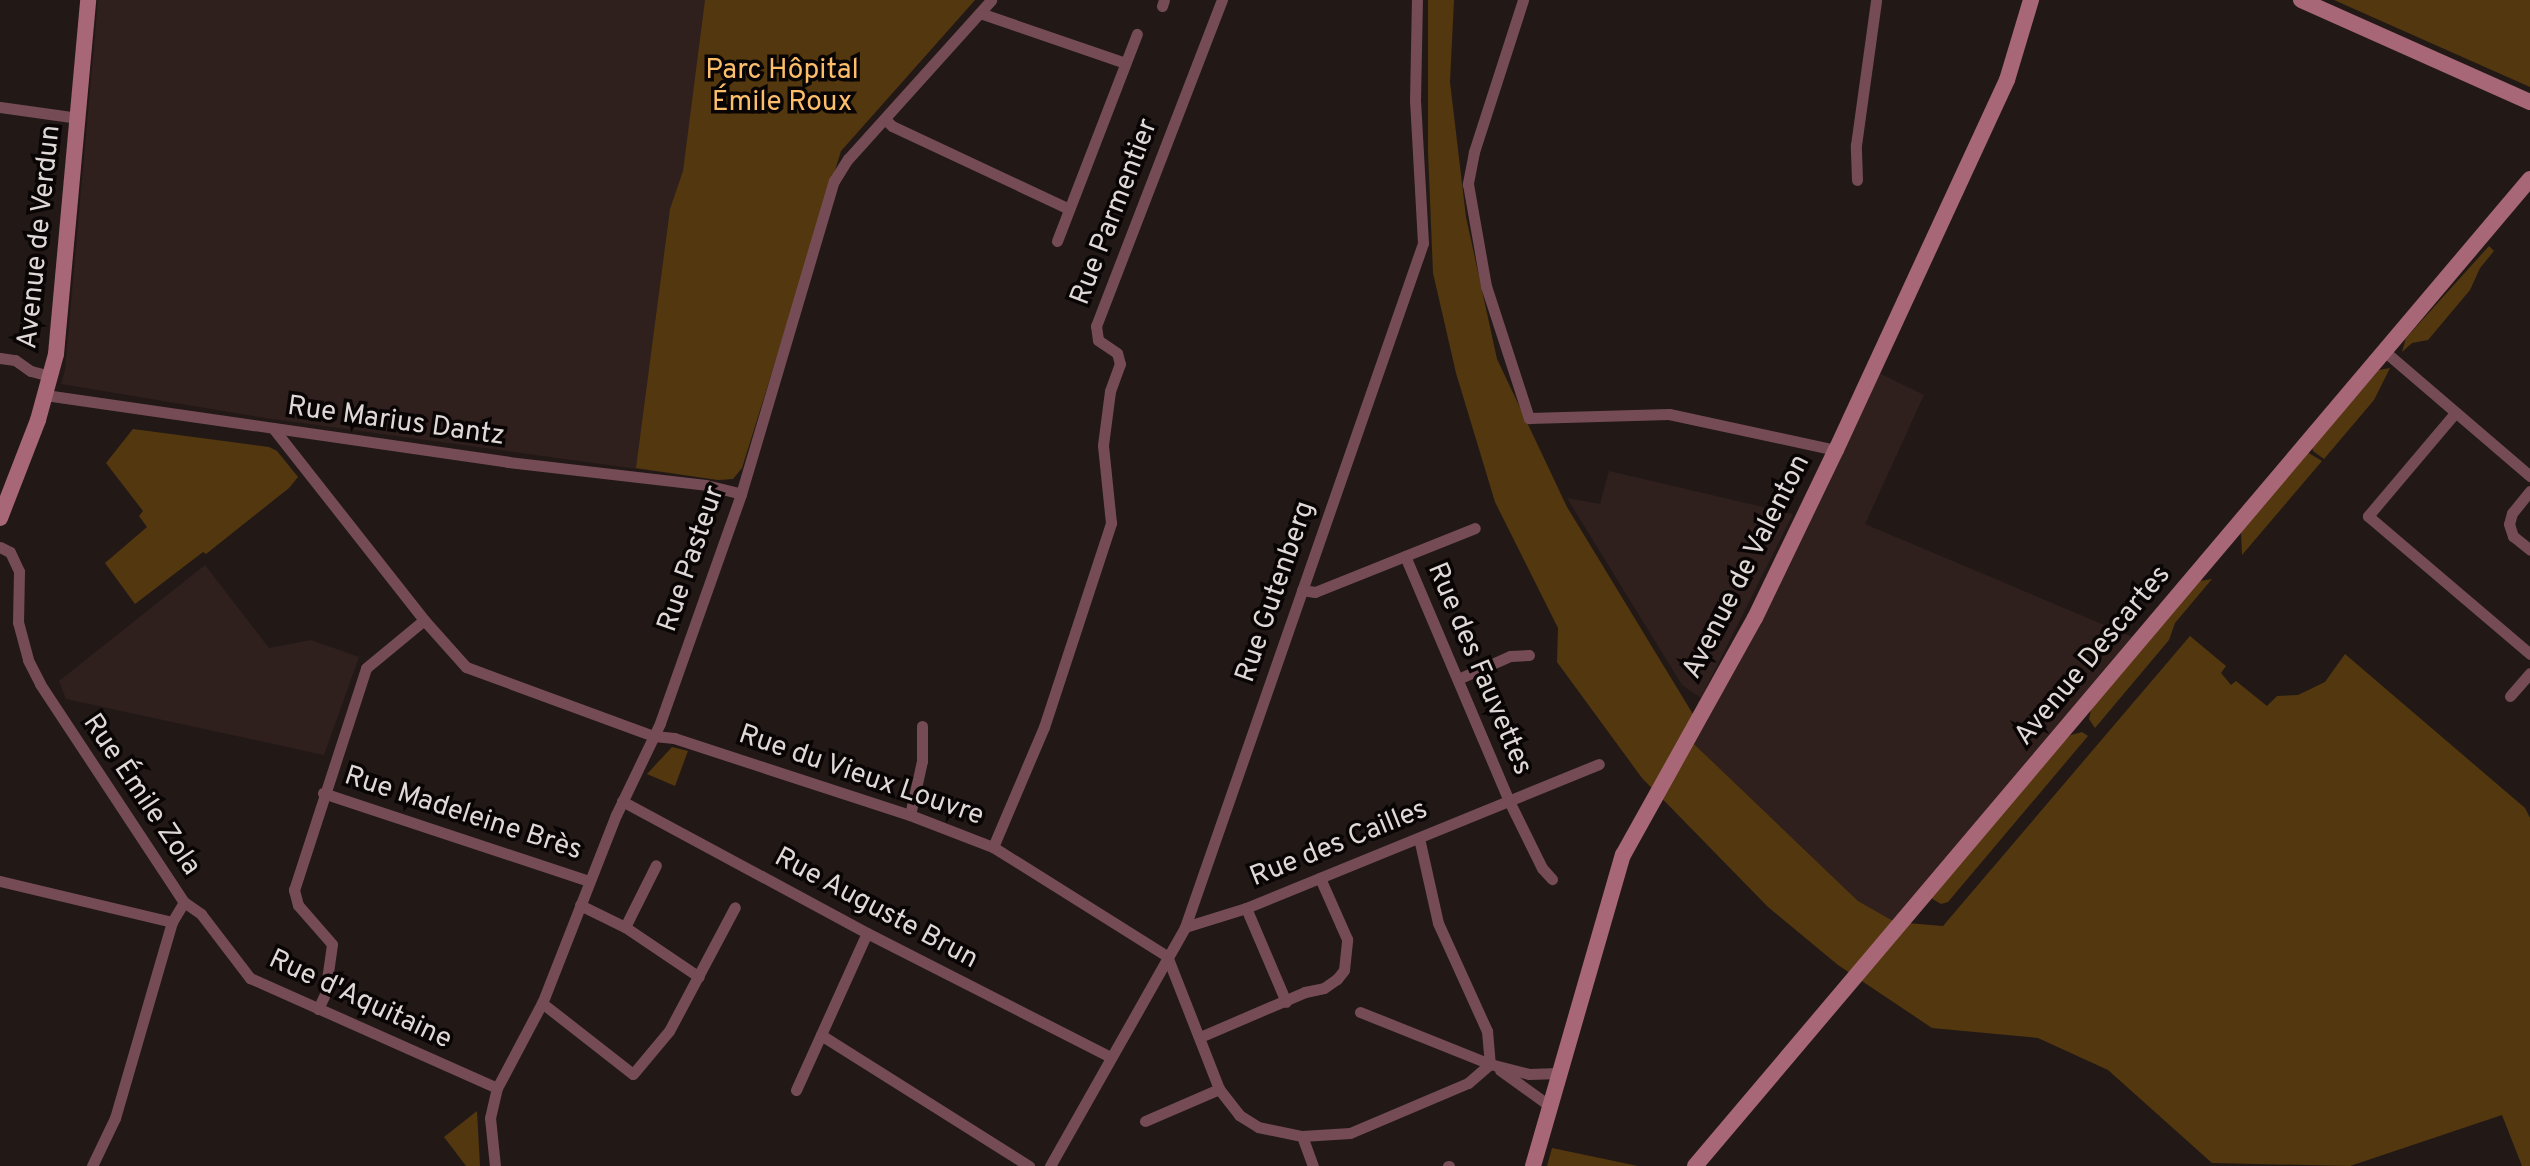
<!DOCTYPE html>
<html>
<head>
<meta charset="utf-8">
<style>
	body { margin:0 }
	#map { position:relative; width:2530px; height:1166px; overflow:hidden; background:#221917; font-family:Overpass,sans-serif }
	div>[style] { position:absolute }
	.built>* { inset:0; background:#2f1f1d }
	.green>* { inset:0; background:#53370e }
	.street>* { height:11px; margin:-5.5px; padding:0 5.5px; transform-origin:5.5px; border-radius:5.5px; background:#754c55 }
	.secondary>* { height:16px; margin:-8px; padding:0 8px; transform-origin:8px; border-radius:8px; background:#a86776 }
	span { translate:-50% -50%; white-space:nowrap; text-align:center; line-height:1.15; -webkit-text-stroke:7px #090505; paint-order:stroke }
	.park-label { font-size:28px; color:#fdbe6b }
	.street-label { font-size:28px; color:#dfd8d7 }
</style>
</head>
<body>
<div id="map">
	<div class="built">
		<i style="clip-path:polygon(98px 0,975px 0,841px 151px,742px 468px,733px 479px,718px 480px,265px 418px,61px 384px,65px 370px)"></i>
		<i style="clip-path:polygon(1879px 373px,1924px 395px,1865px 524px,2135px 638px,1895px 922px,1858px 901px,1694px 744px)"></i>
		<i style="clip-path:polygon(1609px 471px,1793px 514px,1701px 698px,1682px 685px,1567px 498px,1600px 504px)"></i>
		<i style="clip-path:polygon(205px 565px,269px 648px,311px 640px,359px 657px,324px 755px,66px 699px,59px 681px)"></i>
	</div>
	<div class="green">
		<i style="clip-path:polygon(705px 0,975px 0,841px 151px,742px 468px,733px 479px,718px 480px,636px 468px,670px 209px,683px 171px)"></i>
		<i style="clip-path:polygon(1428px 0,1454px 0,1450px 82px,1466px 217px,1497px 359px,1567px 507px,1702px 729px,1694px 744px,1858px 901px,1895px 922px,1943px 926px,2190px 636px,2226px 666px,2221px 673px,2231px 685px,2236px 681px,2267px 706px,2277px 696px,2298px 695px,2325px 682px,2345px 654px,2525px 808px,2530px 818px,2530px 1166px,2522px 1166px,2502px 1115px,2350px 1166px,2212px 1163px,2108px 1070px,2038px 1038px,1932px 1028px,1838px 965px,1768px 907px,1642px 778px,1557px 662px,1558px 628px,1495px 502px,1456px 373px,1433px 273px,1428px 152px)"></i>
		<i style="clip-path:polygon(2334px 0,2530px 0,2530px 87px)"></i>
		<i style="clip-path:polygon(2489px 246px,2494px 251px,2480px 268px,2470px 290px,2428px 340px,2412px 343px,2402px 352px,2406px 338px)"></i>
		<i style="clip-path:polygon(2390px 368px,2374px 400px,2324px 459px,2313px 451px,2312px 447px,2373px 377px,2379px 370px)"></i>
		<i style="clip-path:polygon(133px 429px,269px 447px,277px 451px,298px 477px,289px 488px,206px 554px,203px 552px,135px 604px,105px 563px,147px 527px,139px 516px,143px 511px,106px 463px)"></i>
		<i style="clip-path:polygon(2307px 452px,2322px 461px,2242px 555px,2241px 532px)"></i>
		<i style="clip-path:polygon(2212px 579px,2175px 623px,2169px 640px,2095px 728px,2089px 719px,2092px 706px,2200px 581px)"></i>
		<i style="clip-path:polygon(2082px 732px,2088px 736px,1948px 902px,1941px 904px,1931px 898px,2058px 746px,2071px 735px)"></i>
		<i style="clip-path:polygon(672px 747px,688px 751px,675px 786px,647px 774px)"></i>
		<i style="clip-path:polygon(477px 1111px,480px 1166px,466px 1166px,444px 1137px)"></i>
		<i style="clip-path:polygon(1552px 1148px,1638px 1166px,1547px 1166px)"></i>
	</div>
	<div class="street">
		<i style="left:1523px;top:0;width:160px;rotate:107.9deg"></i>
		<i style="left:1474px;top:152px;width:33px;rotate:101deg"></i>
		<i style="left:1468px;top:184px;width:104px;rotate:80deg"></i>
		<i style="left:1486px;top:286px;width:139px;rotate:72deg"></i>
		<i style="left:1529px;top:418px;width:140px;rotate:-1.6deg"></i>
		<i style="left:1669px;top:414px;width:171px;rotate:12.2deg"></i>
		<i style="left:1162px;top:6px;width:6px;rotate:-72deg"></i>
		<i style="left:980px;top:13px;width:153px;rotate:19deg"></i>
		<i style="left:0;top:107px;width:79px;rotate:8deg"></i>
		<i style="left:885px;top:119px;width:10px;rotate:45deg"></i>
		<i style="left:892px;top:126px;width:195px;rotate:25.1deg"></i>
		<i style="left:1857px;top:180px;width:35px;rotate:-92deg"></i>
		<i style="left:1856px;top:145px;width:146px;rotate:-82.1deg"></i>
		<i style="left:1057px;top:241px;width:222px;rotate:-68.9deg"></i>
		<i style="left:2383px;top:350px;width:194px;rotate:40.6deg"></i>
		<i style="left:0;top:358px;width:15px;rotate:8deg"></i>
		<i style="left:15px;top:360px;width:19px;rotate:35deg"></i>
		<i style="left:31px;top:371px;width:20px;rotate:15deg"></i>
		<i style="left:45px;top:395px;width:468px;rotate:8.2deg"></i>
		<i style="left:508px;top:462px;width:199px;rotate:6.6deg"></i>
		<i style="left:706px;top:485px;width:36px;rotate:14deg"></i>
		<i style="left:2455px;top:413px;width:135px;rotate:130.2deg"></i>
		<i style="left:2368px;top:516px;width:213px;rotate:40.4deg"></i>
		<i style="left:273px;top:428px;width:244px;rotate:51.8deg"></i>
		<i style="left:424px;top:620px;width:63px;rotate:48.2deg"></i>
		<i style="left:466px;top:667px;width:200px;rotate:20.2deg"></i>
		<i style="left:654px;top:736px;width:20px;rotate:6deg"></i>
		<i style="left:674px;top:738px;width:248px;rotate:18.1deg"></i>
		<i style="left:910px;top:815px;width:89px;rotate:21.1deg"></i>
		<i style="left:993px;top:847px;width:205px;rotate:32.1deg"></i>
		<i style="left:1167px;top:956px;width:143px;rotate:68.6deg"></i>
		<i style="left:1219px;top:1089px;width:33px;rotate:52deg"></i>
		<i style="left:1239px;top:1115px;width:22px;rotate:32deg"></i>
		<i style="left:1258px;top:1127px;width:45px;rotate:11.6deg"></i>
		<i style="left:1302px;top:1136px;width:48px;rotate:-3.6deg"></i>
		<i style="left:1350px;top:1133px;width:128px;rotate:-23deg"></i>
		<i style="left:1468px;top:1083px;width:29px;rotate:-41deg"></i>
		<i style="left:2530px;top:491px;width:28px;rotate:129deg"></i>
		<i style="left:2512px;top:513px;width:11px;rotate:105deg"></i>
		<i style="left:2509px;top:524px;width:13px;rotate:72deg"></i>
		<i style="left:2513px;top:536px;width:22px;rotate:39deg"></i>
		<i style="left:0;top:547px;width:11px;rotate:27deg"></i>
		<i style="left:10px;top:552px;width:21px;rotate:65deg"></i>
		<i style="left:19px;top:571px;width:51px;rotate:91.1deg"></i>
		<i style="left:18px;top:622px;width:39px;rotate:75deg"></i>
		<i style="left:28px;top:660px;width:27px;rotate:63deg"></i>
		<i style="left:40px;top:684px;width:261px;rotate:56.6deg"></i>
		<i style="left:184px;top:902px;width:21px;rotate:35deg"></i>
		<i style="left:201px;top:914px;width:81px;rotate:52.6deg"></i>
		<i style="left:250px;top:978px;width:270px;rotate:24deg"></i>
		<i style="left:1405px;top:556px;width:266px;rotate:67deg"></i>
		<i style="left:1509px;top:801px;width:75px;rotate:63.8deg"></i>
		<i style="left:1542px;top:868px;width:15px;rotate:48deg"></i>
		<i style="left:1302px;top:590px;width:13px;rotate:9deg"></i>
		<i style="left:1315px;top:592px;width:172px;rotate:-21.8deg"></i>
		<i style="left:1458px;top:679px;width:57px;rotate:-23.9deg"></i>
		<i style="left:1510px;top:656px;width:19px;rotate:-3deg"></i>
		<i style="left:2510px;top:696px;width:30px;rotate:-49deg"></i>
		<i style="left:323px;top:793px;width:280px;rotate:18.3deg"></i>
		<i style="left:622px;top:801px;width:278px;rotate:28.3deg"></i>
		<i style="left:867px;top:933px;width:273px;rotate:27deg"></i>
		<i style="left:910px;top:815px;width:55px;rotate:-77.5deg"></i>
		<i style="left:922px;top:761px;width:35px;rotate:-90deg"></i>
		<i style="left:1419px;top:838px;width:87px;rotate:77.4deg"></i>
		<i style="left:1438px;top:923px;width:119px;rotate:65.6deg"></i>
		<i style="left:1487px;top:1031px;width:33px;rotate:85deg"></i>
		<i style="left:993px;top:847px;width:130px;rotate:-67deg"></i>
		<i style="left:1044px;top:727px;width:215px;rotate:-71.8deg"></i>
		<i style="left:1111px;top:523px;width:78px;rotate:-95.9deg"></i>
		<i style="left:1103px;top:445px;width:54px;rotate:-82.6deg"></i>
		<i style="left:1110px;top:391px;width:29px;rotate:-70deg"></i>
		<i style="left:1120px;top:364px;width:11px;rotate:-105deg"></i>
		<i style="left:1117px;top:353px;width:23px;rotate:-146deg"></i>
		<i style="left:1098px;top:340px;width:14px;rotate:-98deg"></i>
		<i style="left:1096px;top:326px;width:350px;rotate:-68.9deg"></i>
		<i style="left:0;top:881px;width:177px;rotate:13.4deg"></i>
		<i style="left:580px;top:905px;width:50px;rotate:26.1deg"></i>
		<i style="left:625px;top:927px;width:89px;rotate:34deg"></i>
		<i style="left:1246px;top:908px;width:102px;rotate:66.9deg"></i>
		<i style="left:625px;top:927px;width:69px;rotate:-63.4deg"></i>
		<i style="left:1185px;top:927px;width:64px;rotate:-17.3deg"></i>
		<i style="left:1246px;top:908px;width:381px;rotate:-22.2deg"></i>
		<i style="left:542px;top:1003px;width:115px;rotate:38deg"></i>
		<i style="left:633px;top:1074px;width:56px;rotate:-50.1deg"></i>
		<i style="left:669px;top:1031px;width:140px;rotate:-62deg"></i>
		<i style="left:318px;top:1009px;width:17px;rotate:-65deg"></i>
		<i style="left:325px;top:994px;width:50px;rotate:-82deg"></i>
		<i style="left:332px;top:944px;width:52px;rotate:-131.1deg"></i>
		<i style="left:298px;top:905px;width:16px;rotate:-105deg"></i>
		<i style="left:294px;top:890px;width:233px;rotate:-72deg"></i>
		<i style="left:366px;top:668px;width:75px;rotate:-39.6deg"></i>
		<i style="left:1360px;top:1012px;width:140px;rotate:21.8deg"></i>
		<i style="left:1490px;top:1064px;width:40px;rotate:14.4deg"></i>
		<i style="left:1529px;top:1074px;width:30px;rotate:-2deg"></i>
		<i style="left:821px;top:1035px;width:246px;rotate:32.2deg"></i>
		<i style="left:1200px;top:1037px;width:114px;rotate:-23.2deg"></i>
		<i style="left:1305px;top:992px;width:19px;rotate:-12deg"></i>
		<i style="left:1324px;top:988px;width:16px;rotate:-35deg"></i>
		<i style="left:1337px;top:979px;width:11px;rotate:-52deg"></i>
		<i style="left:1344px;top:970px;width:31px;rotate:-84deg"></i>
		<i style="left:1347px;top:939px;width:67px;rotate:-113.9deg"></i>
		<i style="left:1500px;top:1070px;width:62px;rotate:35.8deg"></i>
		<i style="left:796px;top:1090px;width:172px;rotate:-65.7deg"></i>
		<i style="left:1145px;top:1121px;width:81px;rotate:-23.4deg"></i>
		<i style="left:1302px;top:1136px;width:32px;rotate:70deg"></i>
		<i style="left:92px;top:1166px;width:53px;rotate:-64.4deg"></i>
		<i style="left:115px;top:1118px;width:204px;rotate:-73.8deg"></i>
		<i style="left:172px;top:922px;width:23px;rotate:-59deg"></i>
		<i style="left:495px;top:1166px;width:48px;rotate:-95.9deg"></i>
		<i style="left:490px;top:1118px;width:31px;rotate:-77deg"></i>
		<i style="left:497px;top:1088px;width:98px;rotate:-62.1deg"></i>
		<i style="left:543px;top:1001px;width:200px;rotate:-68.6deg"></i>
		<i style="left:616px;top:815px;width:102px;rotate:-64.4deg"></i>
		<i style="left:660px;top:723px;width:243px;rotate:-70.5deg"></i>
		<i style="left:741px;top:494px;width:327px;rotate:-73.5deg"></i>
		<i style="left:834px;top:181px;width:26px;rotate:-58deg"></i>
		<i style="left:848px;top:159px;width:214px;rotate:-48deg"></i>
		<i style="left:1050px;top:1166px;width:274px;rotate:-60.5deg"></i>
		<i style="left:1185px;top:927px;width:724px;rotate:-70.81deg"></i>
		<i style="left:1423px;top:243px;width:142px;rotate:-93.2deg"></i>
		<i style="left:1415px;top:101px;width:101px;rotate:-88.9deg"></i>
		<i style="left:1448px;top:1166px;width:1px"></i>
	</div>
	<div class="secondary">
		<i style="left:2301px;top:0;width:251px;rotate:24deg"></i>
		<i style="left:0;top:518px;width:105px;rotate:-68.8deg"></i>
		<i style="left:38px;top:420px;width:68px;rotate:-74.7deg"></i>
		<i style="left:56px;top:354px;width:355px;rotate:-84.8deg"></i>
		<i style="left:1533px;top:1166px;width:324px;rotate:-73.9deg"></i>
		<i style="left:1623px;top:855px;width:271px;rotate:-60.9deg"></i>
		<i style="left:1755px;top:618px;width:187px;rotate:-64.3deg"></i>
		<i style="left:1836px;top:450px;width:408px;rotate:-65.2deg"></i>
		<i style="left:2007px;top:80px;width:84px;rotate:-73.3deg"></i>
		<i style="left:1695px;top:1166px;width:1293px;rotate:-49.77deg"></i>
	</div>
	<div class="park-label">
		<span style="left:782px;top:87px">Parc Hôpital<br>Émile Roux</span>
	</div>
	<div class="street-label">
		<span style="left:1115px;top:212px;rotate:-69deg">Rue Parmentier</span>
		<span style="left:40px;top:237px;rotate:-84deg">Avenue de Verdun</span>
		<span style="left:396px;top:422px;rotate:8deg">Rue Marius Dantz</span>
		<span style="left:692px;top:559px;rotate:-71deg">Rue Pasteur</span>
		<span style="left:1747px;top:567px;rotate:-63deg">Avenue de Valenton</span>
		<span style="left:1276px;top:592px;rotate:-71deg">Rue Gutenberg</span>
		<span style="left:2093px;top:656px;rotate:-50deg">Avenue Descartes</span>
		<span style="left:1479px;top:669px;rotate:67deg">Rue des Fauvettes</span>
		<span style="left:861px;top:776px;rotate:19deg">Rue du Vieux Louvre</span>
		<span style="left:141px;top:795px;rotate:56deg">Rue Émile Zola</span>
		<span style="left:463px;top:814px;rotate:18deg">Rue Madeleine Brès</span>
		<span style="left:1339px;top:844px;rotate:-22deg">Rue des Cailles</span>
		<span style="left:876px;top:909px;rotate:28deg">Rue Auguste Brun</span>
		<span style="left:360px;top:1000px;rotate:25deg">Rue d'Aquitaine</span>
	</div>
</div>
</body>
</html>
